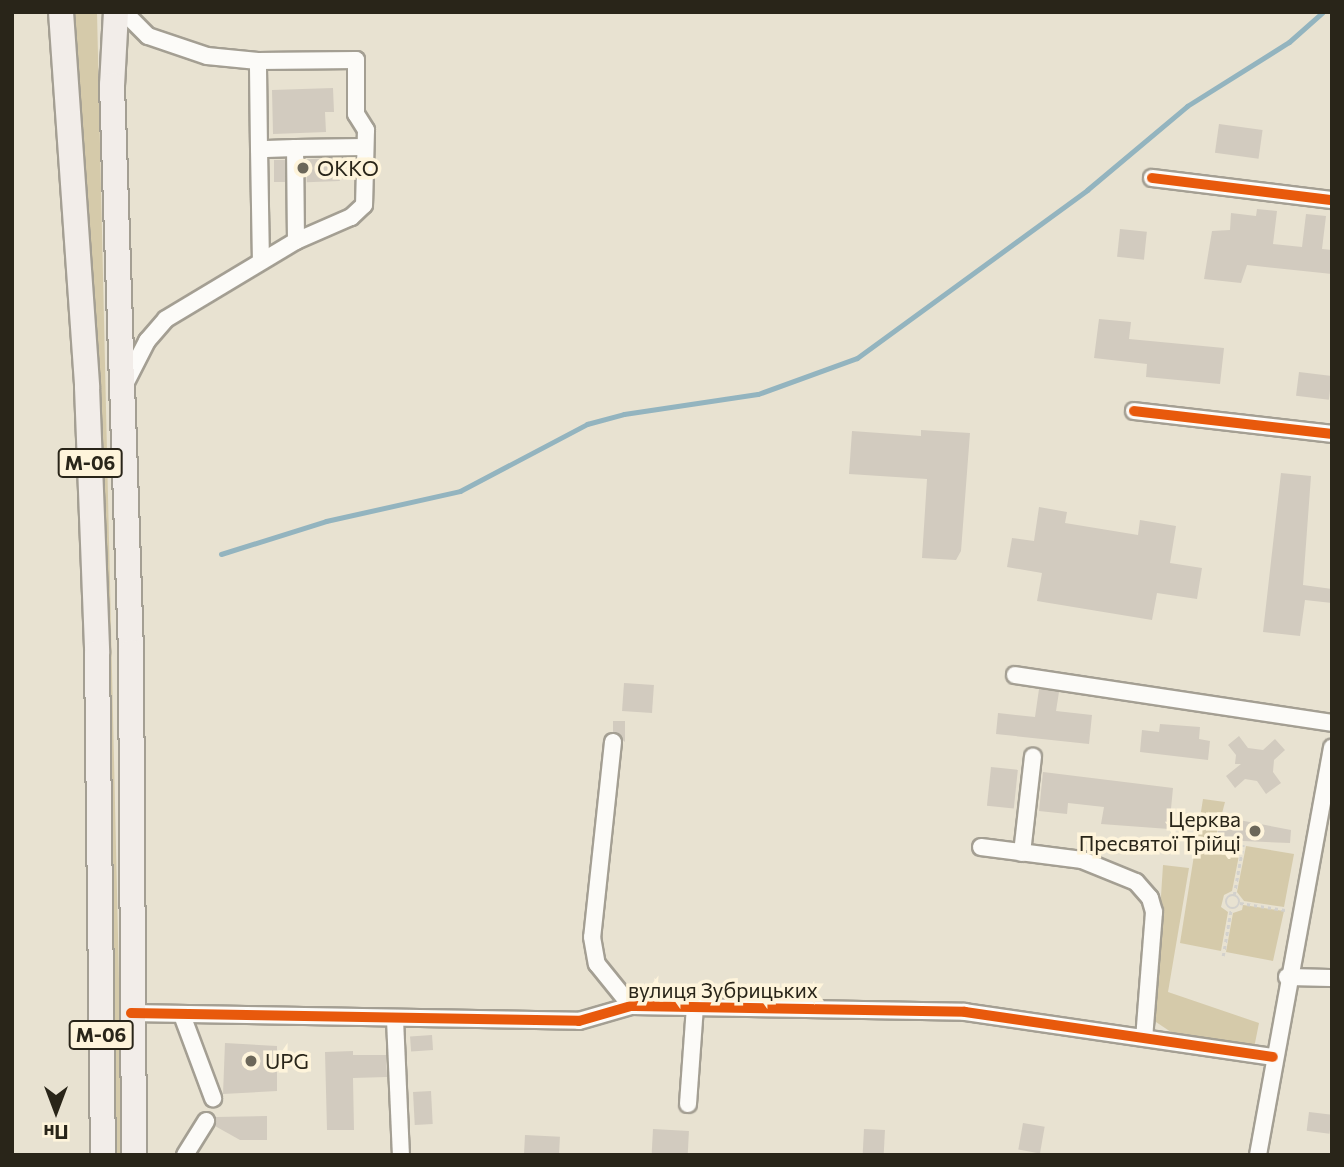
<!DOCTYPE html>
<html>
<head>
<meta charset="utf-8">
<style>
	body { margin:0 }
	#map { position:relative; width:1344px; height:1167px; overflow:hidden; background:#e8e2d1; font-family:Commissioner,sans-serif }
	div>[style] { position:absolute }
	.green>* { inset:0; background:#d5caaa }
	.stream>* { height:5px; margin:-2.5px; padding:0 2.5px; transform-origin:2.5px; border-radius:2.5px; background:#93b4bf }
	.building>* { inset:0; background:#d2cbbf; transform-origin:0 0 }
	.path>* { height:2.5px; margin-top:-1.25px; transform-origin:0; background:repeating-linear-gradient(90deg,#d3d1cc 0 3.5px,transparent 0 7px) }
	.path>.ring { margin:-1.25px; padding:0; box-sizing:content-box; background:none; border:2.5px solid #d3d1cc; border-radius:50% }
	.roads { filter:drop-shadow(2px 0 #a49f93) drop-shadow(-2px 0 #a49f93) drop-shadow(0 2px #a49f93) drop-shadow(0 -2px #a49f93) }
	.minor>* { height:16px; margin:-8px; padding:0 8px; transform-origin:8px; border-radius:8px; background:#fcfbf8 }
	.highway>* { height:24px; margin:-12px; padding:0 12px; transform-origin:12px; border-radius:12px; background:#f2ede9 }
	.cycleway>* { height:10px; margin:-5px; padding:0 5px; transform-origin:5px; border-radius:5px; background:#e8590c }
	.dots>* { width:19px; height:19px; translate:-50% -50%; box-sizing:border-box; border:4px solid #fef4db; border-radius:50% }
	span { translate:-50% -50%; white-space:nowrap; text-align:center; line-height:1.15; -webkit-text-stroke:7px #fef4db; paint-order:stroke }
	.shield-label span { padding:2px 5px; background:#fef4db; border:2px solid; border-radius:5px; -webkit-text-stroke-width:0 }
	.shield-label { font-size:19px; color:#292519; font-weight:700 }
	.poi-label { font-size:21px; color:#292519 }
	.left { translate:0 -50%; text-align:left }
	.right { translate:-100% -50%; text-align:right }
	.street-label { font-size:21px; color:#292519 }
	.frame { position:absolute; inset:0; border:14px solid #292519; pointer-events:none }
	.north { position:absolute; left:21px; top:1076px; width:70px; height:70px; -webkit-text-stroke:5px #fef4db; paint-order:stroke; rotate:180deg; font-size:19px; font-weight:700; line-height:28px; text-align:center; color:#292519 }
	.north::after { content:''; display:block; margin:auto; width:24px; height:32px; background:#292519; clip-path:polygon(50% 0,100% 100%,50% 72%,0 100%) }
</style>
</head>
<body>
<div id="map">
	<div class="green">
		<i style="clip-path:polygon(75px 12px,97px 12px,123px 1155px,113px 1155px,99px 471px)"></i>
		<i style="clip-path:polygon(1203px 799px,1225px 802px,1215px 840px,1241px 845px,1232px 891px,1224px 895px,1221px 907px,1228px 912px,1221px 951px,1180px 943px)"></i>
		<i style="clip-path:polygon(1246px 846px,1294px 854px,1284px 907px,1244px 901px,1237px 892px)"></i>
		<i style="clip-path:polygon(1163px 865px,1189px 868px,1168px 992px,1259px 1023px,1254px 1048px,1171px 1032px,1153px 1020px)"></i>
		<i style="clip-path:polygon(1243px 905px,1284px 911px,1273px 961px,1226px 952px,1233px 913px,1242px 910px)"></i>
	</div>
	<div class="stream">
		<i style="left:221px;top:554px;width:110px;rotate:-17.4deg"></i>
		<i style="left:326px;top:521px;width:137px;rotate:-12.6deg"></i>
		<i style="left:460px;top:491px;width:144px;rotate:-27.8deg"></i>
		<i style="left:587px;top:424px;width:38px;rotate:-15deg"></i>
		<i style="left:624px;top:414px;width:135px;rotate:-8.5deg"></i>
		<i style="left:758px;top:394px;width:105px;rotate:-20deg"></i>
		<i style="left:857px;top:358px;width:285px;rotate:-36.1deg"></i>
		<i style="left:1087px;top:190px;width:131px;rotate:-40deg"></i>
		<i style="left:1187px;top:106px;width:120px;rotate:-32.1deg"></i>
		<i style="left:1289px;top:42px;width:45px;rotate:-41.4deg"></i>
	</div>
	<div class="building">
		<i style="clip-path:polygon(333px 88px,334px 112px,325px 112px,326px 132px,273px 134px,272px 90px)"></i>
		<i style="left:1219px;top:124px;width:44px;height:29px;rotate:8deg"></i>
		<i style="left:339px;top:158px;width:23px;height:33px;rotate:88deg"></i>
		<i style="left:274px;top:160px;width:11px;height:22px"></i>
		<i style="clip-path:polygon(1257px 209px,1277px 211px,1273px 244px,1302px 247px,1306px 214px,1326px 216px,1322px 249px,1332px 250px,1332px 274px,1247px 265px,1241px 283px,1204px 279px,1212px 231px,1230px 230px,1231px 213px,1256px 216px)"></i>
		<i style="left:1120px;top:229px;width:27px;height:28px;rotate:6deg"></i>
		<i style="clip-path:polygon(1099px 319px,1131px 322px,1129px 339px,1224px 348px,1220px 384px,1146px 377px,1147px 364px,1094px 358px)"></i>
		<i style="left:1299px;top:372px;width:33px;height:24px;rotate:7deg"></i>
		<i style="clip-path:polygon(921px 430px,970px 433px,961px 551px,956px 560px,922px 558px,927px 479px,849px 474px,852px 431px,921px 436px)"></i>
		<i style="clip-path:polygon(1281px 473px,1311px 476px,1303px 585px,1332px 589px,1332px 603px,1305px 600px,1300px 636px,1263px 632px)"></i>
		<i style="clip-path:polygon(1039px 507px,1067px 512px,1065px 523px,1138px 535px,1140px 520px,1176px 526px,1170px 563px,1202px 568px,1197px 599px,1157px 593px,1152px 620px,1037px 601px,1042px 573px,1007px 567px,1012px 538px,1034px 541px)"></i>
		<i style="left:624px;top:683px;width:30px;height:28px;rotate:4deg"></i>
		<i style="clip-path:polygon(1039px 689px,1059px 692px,1056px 711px,1092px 715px,1089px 744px,996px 734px,998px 713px,1035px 717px)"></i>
		<i style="clip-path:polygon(613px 721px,625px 721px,625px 742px,613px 732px)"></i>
		<i style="clip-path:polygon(1160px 724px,1200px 727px,1199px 739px,1210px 741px,1208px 760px,1140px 752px,1142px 730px,1159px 732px)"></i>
		<i style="clip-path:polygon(1239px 736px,1248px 748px,1263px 750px,1275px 739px,1285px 750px,1274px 760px,1273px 772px,1281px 783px,1266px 794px,1257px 781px,1245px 779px,1235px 788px,1226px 776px,1241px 764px,1235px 764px,1236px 755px,1228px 745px)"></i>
		<i style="left:991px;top:767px;width:27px;height:39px;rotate:6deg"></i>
		<i style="clip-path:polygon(1043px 772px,1173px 788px,1169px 829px,1101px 824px,1104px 807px,1068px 803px,1067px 814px,1039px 811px)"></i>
		<i style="clip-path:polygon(1223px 817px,1291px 830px,1290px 843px,1220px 840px,1217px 828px)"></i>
		<i style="left:432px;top:1035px;width:15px;height:22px;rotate:86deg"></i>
		<i style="clip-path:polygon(225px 1043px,277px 1046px,277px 1091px,223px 1094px)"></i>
		<i style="clip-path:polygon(353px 1051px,353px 1055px,386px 1055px,387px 1077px,353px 1078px,354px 1130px,327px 1130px,325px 1052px)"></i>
		<i style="left:431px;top:1091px;width:33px;height:18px;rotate:87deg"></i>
		<i style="left:1309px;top:1112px;width:23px;height:19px;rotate:7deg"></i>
		<i style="clip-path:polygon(267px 1116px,267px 1140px,240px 1140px,215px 1126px,216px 1117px)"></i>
		<i style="left:1023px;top:1123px;width:22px;height:27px;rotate:10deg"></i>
		<i style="left:653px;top:1129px;width:36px;height:26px;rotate:3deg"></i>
		<i style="left:864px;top:1129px;width:21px;height:26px;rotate:3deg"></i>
		<i style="left:525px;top:1135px;width:35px;height:20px;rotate:3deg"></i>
	</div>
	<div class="path">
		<i style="left:1234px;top:895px;width:51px;rotate:-79.8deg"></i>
		<i class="ring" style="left:1226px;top:895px;width:11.5px;height:11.5px"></i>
		<i style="left:1240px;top:903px;width:46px;rotate:8.8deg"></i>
		<i style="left:1223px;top:956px;width:48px;rotate:-80.3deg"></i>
	</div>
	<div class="roads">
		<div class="minor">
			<i style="left:124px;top:12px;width:34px;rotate:45deg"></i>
			<i style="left:148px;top:36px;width:62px;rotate:18.7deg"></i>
			<i style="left:207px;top:56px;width:51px;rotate:5.6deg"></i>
			<i style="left:258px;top:61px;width:98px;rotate:-0.6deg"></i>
			<i style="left:356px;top:60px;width:54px;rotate:90deg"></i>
			<i style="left:356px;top:114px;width:19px;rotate:58deg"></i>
			<i style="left:366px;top:130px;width:75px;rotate:91.5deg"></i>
			<i style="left:364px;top:205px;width:18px;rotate:137deg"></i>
			<i style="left:351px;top:217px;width:60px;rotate:156.4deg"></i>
			<i style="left:295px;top:148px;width:70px;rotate:-0.8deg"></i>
			<i style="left:259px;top:149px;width:112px;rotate:89deg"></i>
			<i style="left:1152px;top:178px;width:181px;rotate:7deg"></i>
			<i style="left:124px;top:386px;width:51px;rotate:-62.9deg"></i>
			<i style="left:147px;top:341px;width:29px;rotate:-49deg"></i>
			<i style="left:166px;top:319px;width:152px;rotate:-31deg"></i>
			<i style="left:296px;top:241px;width:93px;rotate:-90.6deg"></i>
			<i style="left:295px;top:148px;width:36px;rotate:178deg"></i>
			<i style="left:259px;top:149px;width:88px;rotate:-90.7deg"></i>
			<i style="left:1134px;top:411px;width:199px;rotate:6.6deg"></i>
			<i style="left:1015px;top:675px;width:321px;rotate:8.6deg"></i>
			<i style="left:613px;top:742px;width:196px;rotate:96.1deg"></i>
			<i style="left:592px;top:937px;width:27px;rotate:80deg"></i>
			<i style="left:597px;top:964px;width:54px;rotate:51deg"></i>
			<i style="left:981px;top:847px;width:102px;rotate:7.3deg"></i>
			<i style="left:1082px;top:860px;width:58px;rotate:22.2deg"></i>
			<i style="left:1136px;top:882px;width:21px;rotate:49deg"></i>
			<i style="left:1150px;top:898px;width:15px;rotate:74deg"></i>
			<i style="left:1154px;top:912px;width:126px;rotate:94.5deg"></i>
			<i style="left:1022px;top:853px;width:97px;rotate:-83.5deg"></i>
			<i style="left:1287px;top:977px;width:45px;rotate:1.3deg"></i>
			<i style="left:131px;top:1013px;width:448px;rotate:1deg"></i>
			<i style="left:579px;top:1021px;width:54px;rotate:-16.1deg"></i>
			<i style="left:631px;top:1006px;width:334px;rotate:1deg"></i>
			<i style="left:965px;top:1012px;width:311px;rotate:8.3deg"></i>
			<i style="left:182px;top:1015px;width:89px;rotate:69.5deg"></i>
			<i style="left:395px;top:1019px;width:136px;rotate:87.5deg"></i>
			<i style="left:688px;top:1104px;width:98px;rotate:-85.9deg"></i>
			<i style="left:185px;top:1155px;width:40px;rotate:-58deg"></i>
			<i style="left:1258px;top:1155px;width:414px;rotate:-79.7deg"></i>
		</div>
		<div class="highway">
			<i style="left:61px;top:12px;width:376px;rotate:86deg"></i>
			<i style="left:87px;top:387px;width:266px;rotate:87.8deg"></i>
			<i style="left:97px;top:653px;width:502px;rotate:89.32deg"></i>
			<i style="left:116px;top:12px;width:73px;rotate:93.1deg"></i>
			<i style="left:112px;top:85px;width:567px;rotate:88.08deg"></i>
			<i style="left:131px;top:652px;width:503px;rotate:89.66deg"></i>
		</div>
	</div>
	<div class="cycleway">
		<i style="left:1152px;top:178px;width:181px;rotate:7deg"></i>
		<i style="left:1134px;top:411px;width:199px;rotate:6.6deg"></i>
		<i style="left:131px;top:1013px;width:448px;rotate:1deg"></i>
		<i style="left:579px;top:1021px;width:54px;rotate:-16.1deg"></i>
		<i style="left:631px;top:1006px;width:334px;rotate:1deg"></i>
		<i style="left:965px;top:1012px;width:311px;rotate:8.3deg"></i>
	</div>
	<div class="dots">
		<i style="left:303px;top:168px;background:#6c6759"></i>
		<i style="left:1255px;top:831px;background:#6c6759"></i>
		<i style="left:251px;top:1061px;background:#6c6759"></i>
	</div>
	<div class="shield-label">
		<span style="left:90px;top:463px">М-06</span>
		<span style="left:101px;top:1035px">М-06</span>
	</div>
	<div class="poi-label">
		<span class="left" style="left:317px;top:168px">ОККО</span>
		<span class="right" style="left:1241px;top:831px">Церква<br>Пресвятої Трійці</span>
		<span class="left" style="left:265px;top:1061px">UPG</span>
	</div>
	<div class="street-label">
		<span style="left:723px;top:990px">вулиця Зубрицьких</span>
	</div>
	<div class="frame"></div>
	<div class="north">Пн</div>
</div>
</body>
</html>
